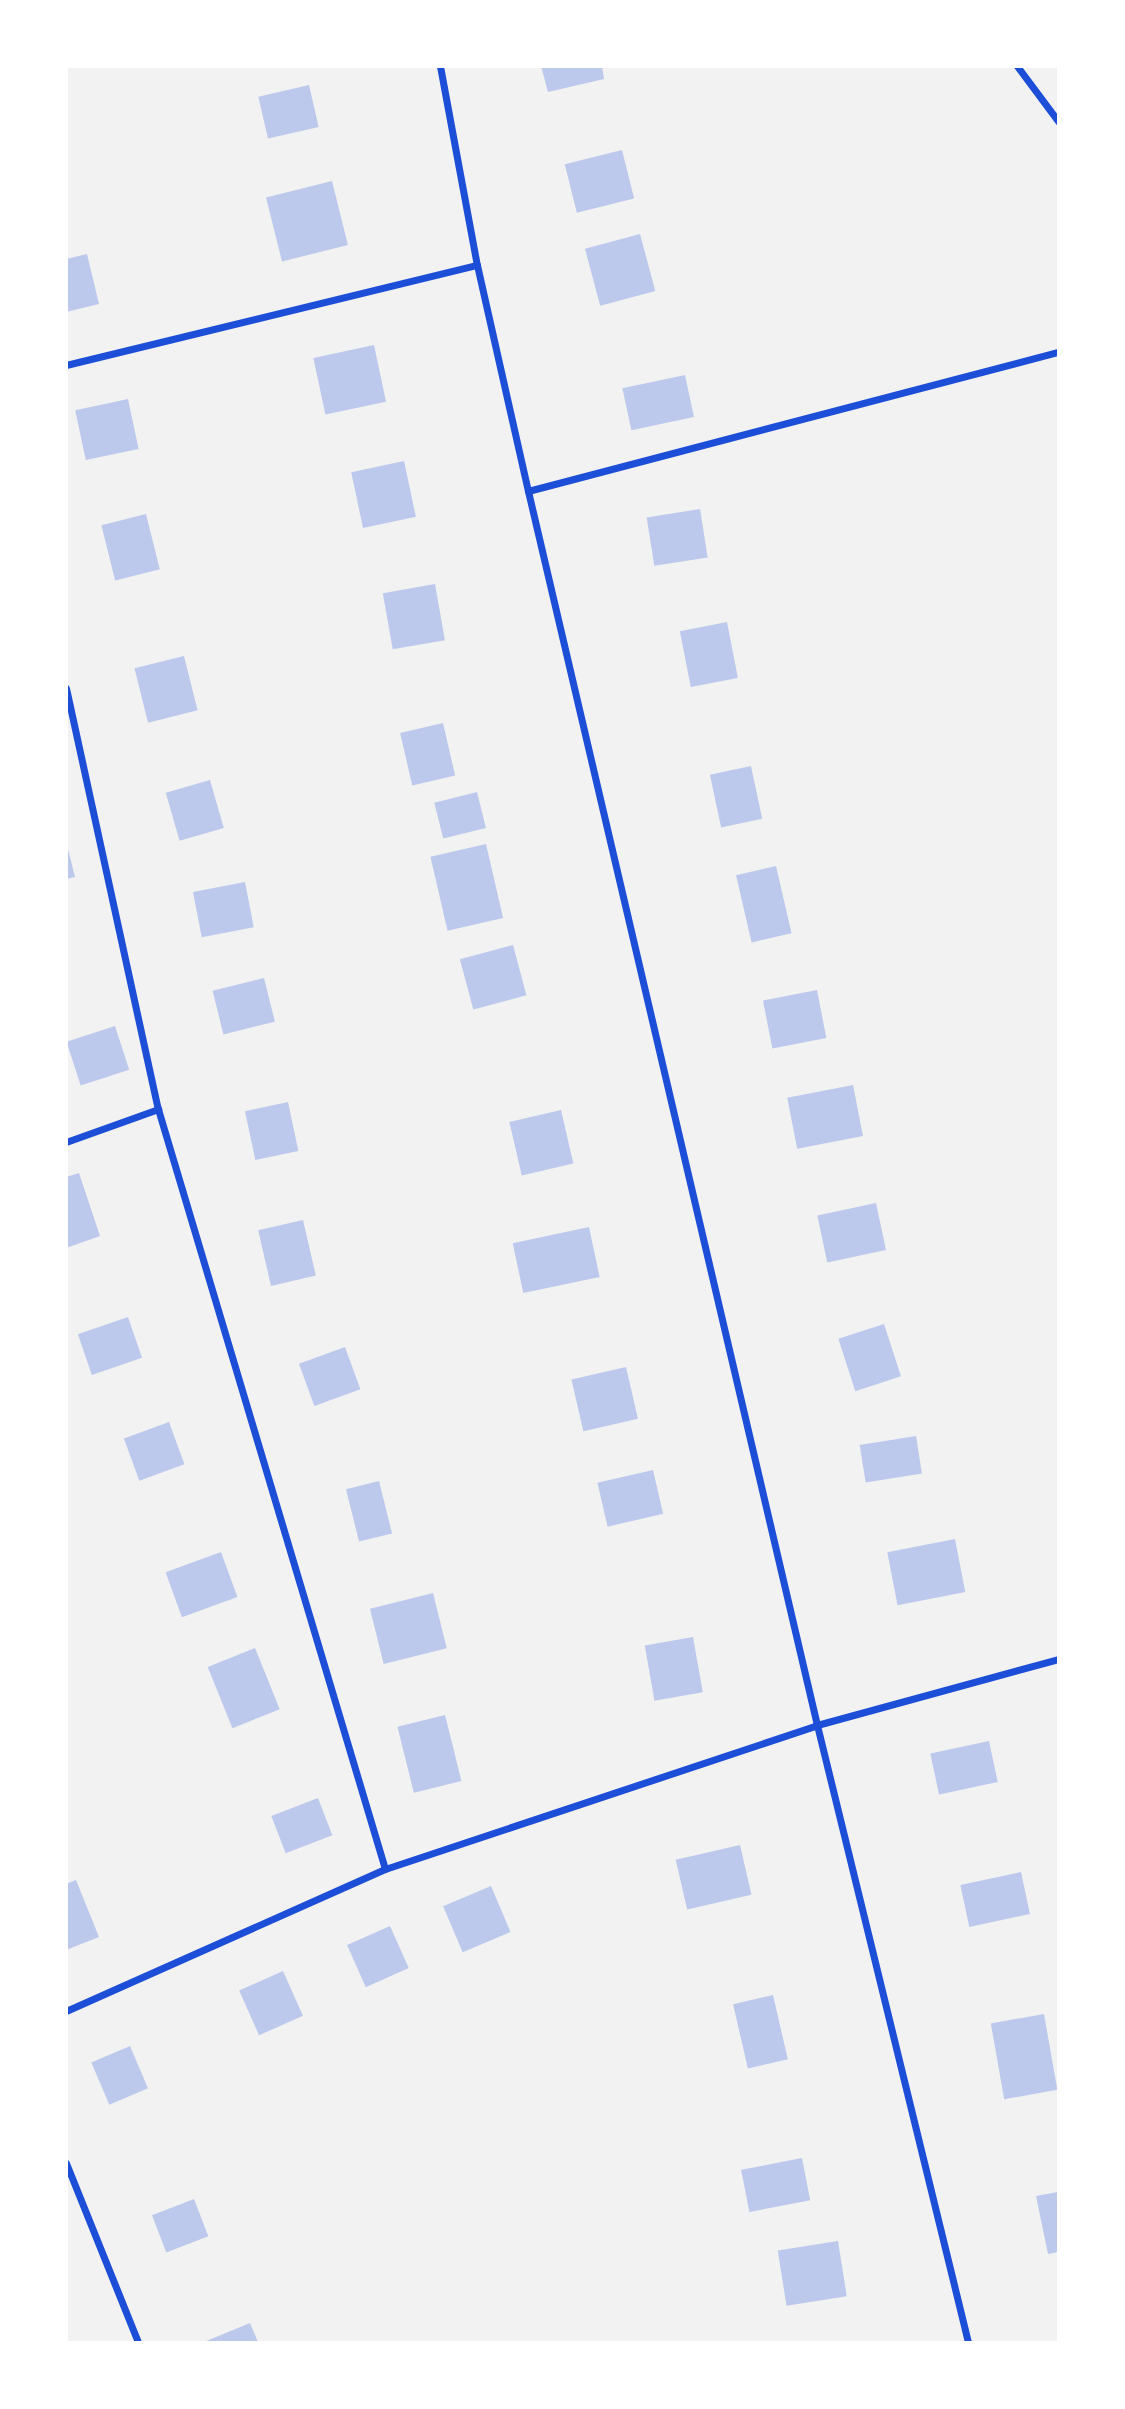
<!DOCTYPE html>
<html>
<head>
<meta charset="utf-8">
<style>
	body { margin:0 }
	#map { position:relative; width:1125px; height:2409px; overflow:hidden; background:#f2f2f2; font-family:"Fira Sans Condensed",sans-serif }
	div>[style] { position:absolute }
	.building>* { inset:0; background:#bdc9ec; transform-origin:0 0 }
	.minor>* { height:7px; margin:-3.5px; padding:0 3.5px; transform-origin:3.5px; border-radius:3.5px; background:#1d4ed8 }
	span { translate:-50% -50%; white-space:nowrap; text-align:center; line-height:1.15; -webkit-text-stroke:6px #fff; paint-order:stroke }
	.frame { position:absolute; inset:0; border:68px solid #fff; pointer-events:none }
</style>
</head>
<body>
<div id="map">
	<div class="building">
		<i style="clip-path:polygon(541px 66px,602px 66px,604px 79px,548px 92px)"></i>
		<i style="left:309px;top:85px;width:43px;height:52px;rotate:77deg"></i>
		<i style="left:622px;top:150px;width:50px;height:59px;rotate:76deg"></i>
		<i style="left:332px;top:181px;width:66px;height:68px;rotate:76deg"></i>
		<i style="left:640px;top:234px;width:59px;height:57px;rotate:75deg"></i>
		<i style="clip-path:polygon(87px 254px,99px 304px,66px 312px,66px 259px)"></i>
		<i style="left:374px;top:345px;width:58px;height:62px;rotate:78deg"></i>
		<i style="left:685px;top:375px;width:43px;height:64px;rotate:78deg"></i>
		<i style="left:128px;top:399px;width:51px;height:54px;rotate:78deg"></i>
		<i style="left:404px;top:461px;width:57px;height:54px;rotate:78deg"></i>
		<i style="left:700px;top:509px;width:49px;height:54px;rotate:81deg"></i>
		<i style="left:146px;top:514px;width:57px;height:46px;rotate:76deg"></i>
		<i style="left:435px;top:584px;width:57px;height:53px;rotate:80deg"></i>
		<i style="left:727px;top:622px;width:57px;height:48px;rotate:79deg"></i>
		<i style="left:184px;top:656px;width:56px;height:51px;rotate:76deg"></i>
		<i style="left:443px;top:723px;width:54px;height:44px;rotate:77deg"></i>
		<i style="left:751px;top:766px;width:54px;height:42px;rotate:78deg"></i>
		<i style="left:210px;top:780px;width:50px;height:46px;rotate:74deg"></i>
		<i style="left:477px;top:792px;width:37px;height:44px;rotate:76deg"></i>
		<i style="clip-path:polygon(66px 841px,75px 877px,66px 879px)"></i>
		<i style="left:486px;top:844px;width:76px;height:57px;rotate:77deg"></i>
		<i style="left:776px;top:866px;width:69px;height:41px;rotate:77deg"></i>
		<i style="left:245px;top:882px;width:46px;height:53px;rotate:79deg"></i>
		<i style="left:513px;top:945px;width:52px;height:55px;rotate:75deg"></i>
		<i style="left:264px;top:978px;width:45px;height:53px;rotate:76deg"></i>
		<i style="left:817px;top:990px;width:49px;height:55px;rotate:79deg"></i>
		<i style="left:115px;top:1026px;width:46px;height:51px;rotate:72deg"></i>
		<i style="left:853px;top:1085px;width:52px;height:67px;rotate:79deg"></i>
		<i style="left:288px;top:1102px;width:50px;height:44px;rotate:78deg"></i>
		<i style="left:561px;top:1110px;width:55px;height:53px;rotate:77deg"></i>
		<i style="clip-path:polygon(79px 1173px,100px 1236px,66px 1248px,66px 1177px)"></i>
		<i style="left:876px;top:1203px;width:48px;height:60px;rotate:78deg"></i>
		<i style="left:303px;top:1220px;width:57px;height:46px;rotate:77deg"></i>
		<i style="left:589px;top:1227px;width:51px;height:78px;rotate:78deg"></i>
		<i style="left:128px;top:1317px;width:43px;height:53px;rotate:71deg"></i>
		<i style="left:884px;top:1324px;width:55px;height:48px;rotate:72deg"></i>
		<i style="left:345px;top:1347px;width:45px;height:49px;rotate:70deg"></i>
		<i style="left:626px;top:1367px;width:53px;height:56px;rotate:77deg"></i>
		<i style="left:169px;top:1422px;width:45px;height:48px;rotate:70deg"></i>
		<i style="left:916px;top:1436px;width:38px;height:57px;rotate:81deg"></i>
		<i style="left:653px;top:1470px;width:45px;height:57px;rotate:77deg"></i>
		<i style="left:379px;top:1481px;width:54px;height:34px;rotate:76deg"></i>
		<i style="left:955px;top:1539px;width:54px;height:69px;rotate:79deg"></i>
		<i style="left:221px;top:1552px;width:48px;height:59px;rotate:70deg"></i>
		<i style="left:433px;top:1593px;width:57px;height:65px;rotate:76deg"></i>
		<i style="left:693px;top:1637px;width:56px;height:49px;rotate:80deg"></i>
		<i style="left:255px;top:1648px;width:66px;height:51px;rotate:68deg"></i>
		<i style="left:445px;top:1715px;width:68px;height:49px;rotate:76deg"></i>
		<i style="left:989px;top:1741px;width:42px;height:60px;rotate:78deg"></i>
		<i style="left:318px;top:1798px;width:40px;height:50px;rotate:69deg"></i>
		<i style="left:740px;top:1845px;width:51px;height:66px;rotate:77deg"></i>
		<i style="left:1021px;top:1872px;width:43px;height:62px;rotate:78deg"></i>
		<i style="clip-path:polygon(76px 1880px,99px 1937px,66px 1950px,66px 1884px)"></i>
		<i style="left:491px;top:1886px;width:50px;height:52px;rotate:67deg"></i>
		<i style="left:390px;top:1926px;width:46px;height:47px;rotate:66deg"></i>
		<i style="left:283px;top:1971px;width:49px;height:48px;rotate:66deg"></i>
		<i style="left:773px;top:1995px;width:66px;height:41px;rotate:77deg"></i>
		<i style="left:1044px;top:2014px;width:77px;height:54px;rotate:80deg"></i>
		<i style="left:130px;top:2046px;width:46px;height:42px;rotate:67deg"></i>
		<i style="left:802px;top:2158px;width:43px;height:62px;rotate:79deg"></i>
		<i style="clip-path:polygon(1058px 2192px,1058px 2252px,1048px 2254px,1036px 2196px)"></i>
		<i style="left:194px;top:2199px;width:40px;height:45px;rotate:69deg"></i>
		<i style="left:838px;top:2241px;width:56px;height:61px;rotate:81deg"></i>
		<i style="clip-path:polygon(250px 2323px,258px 2342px,204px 2342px)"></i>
	</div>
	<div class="minor">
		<i style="left:440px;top:66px;width:202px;rotate:79.5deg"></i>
		<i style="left:477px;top:265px;width:232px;rotate:77.3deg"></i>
		<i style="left:528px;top:491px;width:1267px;rotate:76.82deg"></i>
		<i style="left:817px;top:1725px;width:635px;rotate:76.25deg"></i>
		<i style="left:1017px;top:66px;width:69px;rotate:53.3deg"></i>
		<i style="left:66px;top:365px;width:423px;rotate:-13.7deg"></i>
		<i style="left:528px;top:491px;width:548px;rotate:-14.7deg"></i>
		<i style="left:66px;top:688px;width:431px;rotate:77.7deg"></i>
		<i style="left:158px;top:1109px;width:793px;rotate:73.37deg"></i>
		<i style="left:66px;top:1142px;width:98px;rotate:-19.7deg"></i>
		<i style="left:66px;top:2011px;width:349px;rotate:-24deg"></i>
		<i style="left:385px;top:1869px;width:455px;rotate:-18.4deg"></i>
		<i style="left:817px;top:1725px;width:250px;rotate:-15.3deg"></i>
		<i style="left:66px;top:2163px;width:193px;rotate:68.1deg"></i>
	</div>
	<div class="frame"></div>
</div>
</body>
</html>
